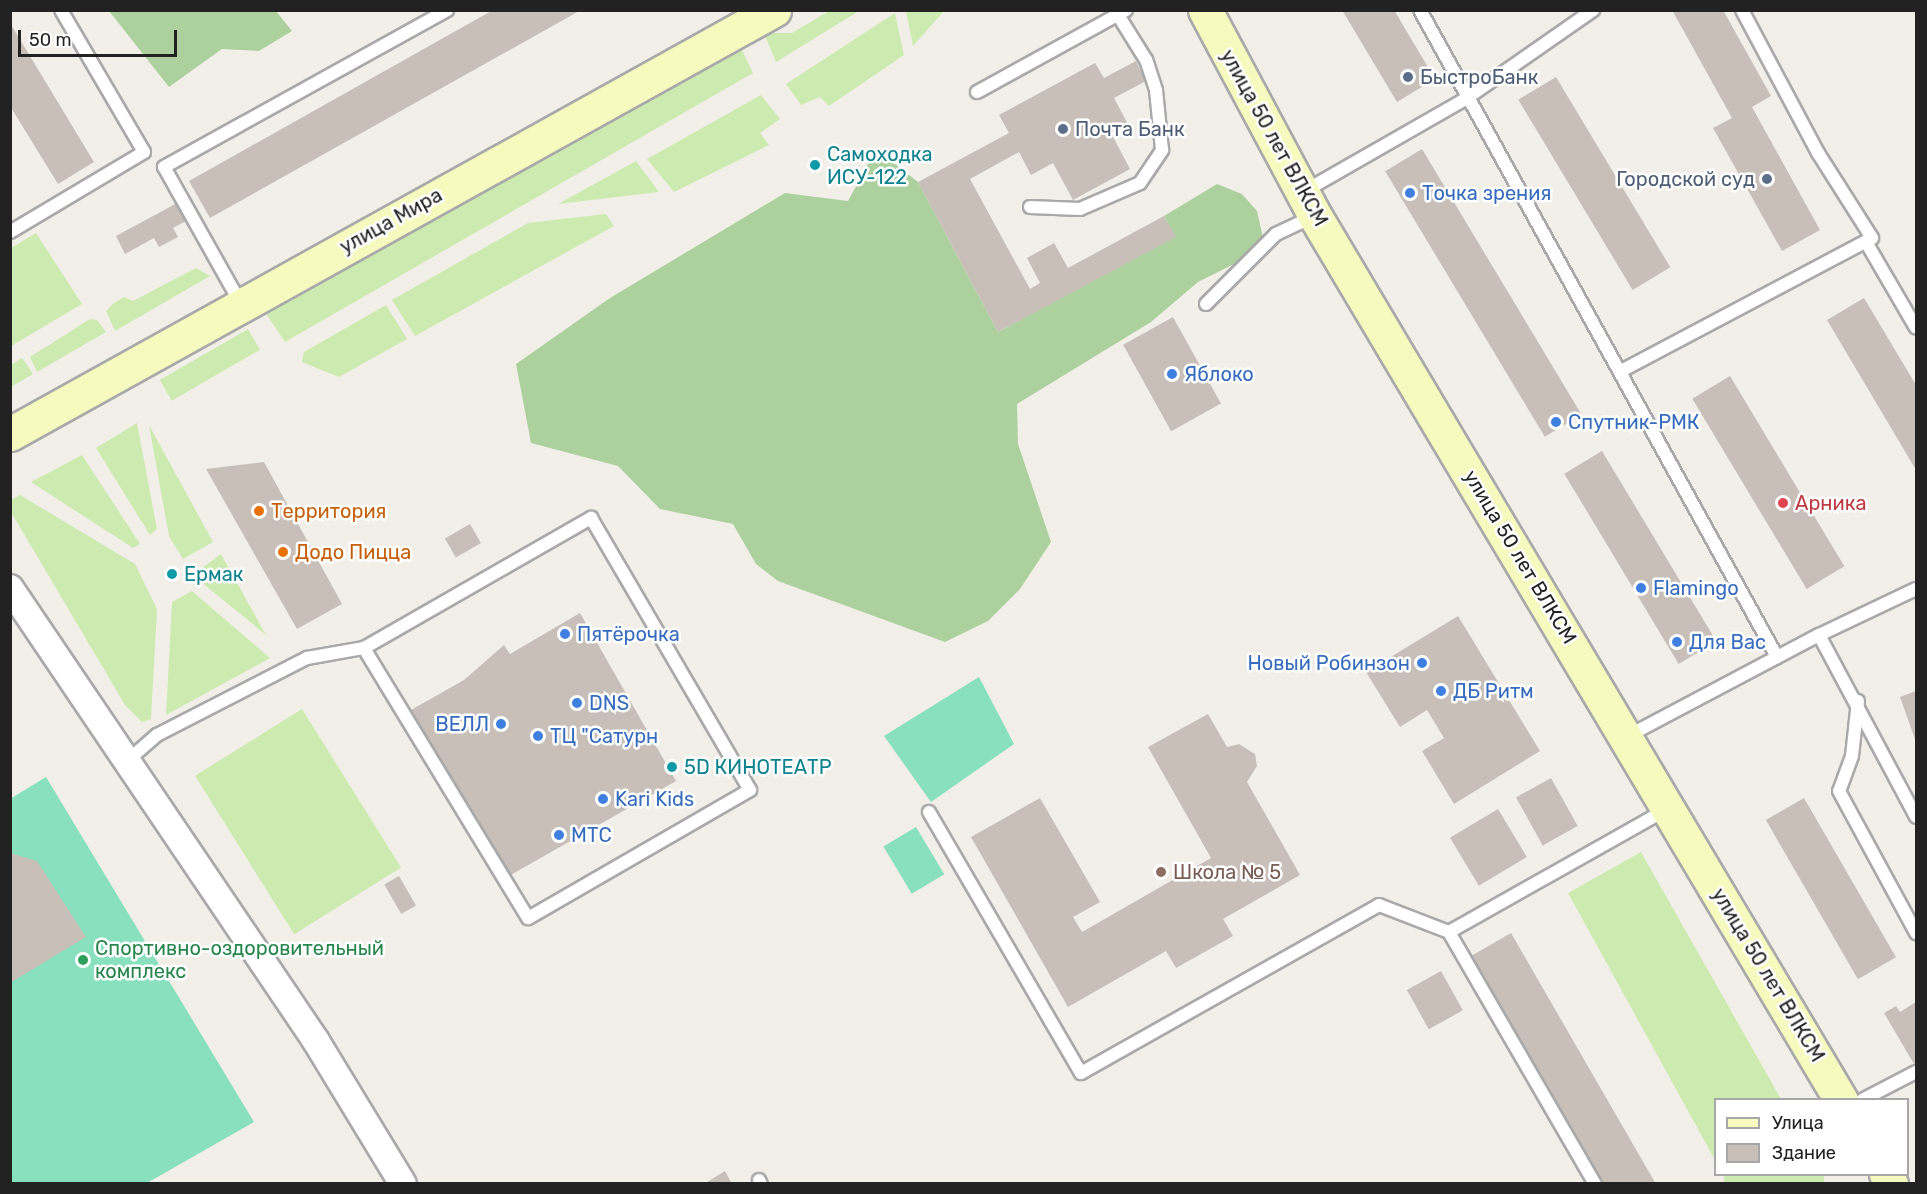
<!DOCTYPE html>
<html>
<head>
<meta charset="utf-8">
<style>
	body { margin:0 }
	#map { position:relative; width:1927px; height:1194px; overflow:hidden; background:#f2efe9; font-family:Rubik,sans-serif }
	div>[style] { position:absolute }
	.grass>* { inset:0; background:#cdebb0; transform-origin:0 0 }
	.forest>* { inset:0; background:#add19e }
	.pitch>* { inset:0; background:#88e0be; transform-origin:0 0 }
	.building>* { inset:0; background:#c7bfb8; transform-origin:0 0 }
	.roads { filter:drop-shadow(2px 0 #a9a9a9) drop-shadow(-2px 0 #a9a9a9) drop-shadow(0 2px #a9a9a9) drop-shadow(0 -2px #a9a9a9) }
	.lane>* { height:12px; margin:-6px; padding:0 6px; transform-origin:6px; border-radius:6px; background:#fff }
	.street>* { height:26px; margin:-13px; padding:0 13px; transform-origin:13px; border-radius:13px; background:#fff }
	.secondary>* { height:33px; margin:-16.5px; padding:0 16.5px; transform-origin:16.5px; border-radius:16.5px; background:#f7fabf }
	.dots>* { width:16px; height:16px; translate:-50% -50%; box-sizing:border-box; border:3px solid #fff; border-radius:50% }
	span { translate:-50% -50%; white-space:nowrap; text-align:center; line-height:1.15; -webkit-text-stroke:5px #fff; paint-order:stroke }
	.service-label { font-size:20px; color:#4e5e75 }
	.left { translate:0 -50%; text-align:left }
	.right { translate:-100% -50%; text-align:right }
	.street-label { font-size:20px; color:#222 }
	.culture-label { font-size:20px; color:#0d838f }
	.shop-label { font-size:20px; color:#366cbe }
	.health-label { font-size:20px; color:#be3a42 }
	.food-label { font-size:20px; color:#c56008 }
	.education-label { font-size:20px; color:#785e54 }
	.leisure-label { font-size:20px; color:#27864d }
	.frame { position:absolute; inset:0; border:12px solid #222; pointer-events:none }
	.legend { position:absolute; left:1714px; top:1098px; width:195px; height:78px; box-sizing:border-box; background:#fff; border:2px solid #a7a7a7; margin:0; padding:8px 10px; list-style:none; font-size:18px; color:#222 }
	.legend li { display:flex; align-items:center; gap:12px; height:30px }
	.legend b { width:30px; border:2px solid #a7a7a7 }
	.scale { position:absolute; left:18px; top:30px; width:159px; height:27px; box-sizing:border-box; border:3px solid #222; border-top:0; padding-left:8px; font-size:18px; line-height:21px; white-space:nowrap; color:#222; -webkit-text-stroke:4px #fff; paint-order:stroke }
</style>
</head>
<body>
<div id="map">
	<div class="grass">
		<i style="clip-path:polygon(829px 11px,859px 11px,776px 62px,764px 33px,792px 33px)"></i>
		<i style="clip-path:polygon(906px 11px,906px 10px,944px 11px,913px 46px)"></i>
		<i style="clip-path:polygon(895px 13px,904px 55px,829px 106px,820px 97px,801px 105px,786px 84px)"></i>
		<i style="clip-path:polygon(742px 50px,753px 73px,285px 342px,265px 312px)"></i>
		<i style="clip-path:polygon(761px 95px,780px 119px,760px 133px,769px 145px,674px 192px,647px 159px)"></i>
		<i style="clip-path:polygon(636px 161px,659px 192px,558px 204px)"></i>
		<i style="clip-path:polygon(606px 214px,614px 226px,415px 336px,392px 300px,528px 223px)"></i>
		<i style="clip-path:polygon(36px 233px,82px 304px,11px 346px,11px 248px)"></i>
		<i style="clip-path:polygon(196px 268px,210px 276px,115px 331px,106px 311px,114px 303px,124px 297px,133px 301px)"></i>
		<i style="clip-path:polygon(386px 305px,407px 339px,339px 377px,302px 362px,304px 352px)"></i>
		<i style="clip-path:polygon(90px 319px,97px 320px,106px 332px,37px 372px,30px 357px)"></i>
		<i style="left:248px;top:329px;width:24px;height:102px;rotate:60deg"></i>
		<i style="clip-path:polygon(22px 358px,33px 374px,11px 387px,11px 365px)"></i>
		<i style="clip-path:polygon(137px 423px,157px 529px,150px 535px,96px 448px)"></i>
		<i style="clip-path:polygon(149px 425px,213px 542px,183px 559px,169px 536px)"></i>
		<i style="clip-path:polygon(82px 455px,140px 544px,133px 548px,31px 482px)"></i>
		<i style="clip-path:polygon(20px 495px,135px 564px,157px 609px,151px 719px,142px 722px,125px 705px,11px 512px,11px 500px)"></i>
		<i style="clip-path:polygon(221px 554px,266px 635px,201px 582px,195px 573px)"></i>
		<i style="clip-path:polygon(192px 591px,270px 658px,166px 715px,172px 602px)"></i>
		<i style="left:302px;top:709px;width:187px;height:126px;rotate:58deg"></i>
		<i style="clip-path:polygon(1641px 852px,1781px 1099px,1716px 1100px,1715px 1160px,1568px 893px)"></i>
		<i style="left:1724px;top:1175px;width:100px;height:9px"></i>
	</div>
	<div class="forest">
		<i style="clip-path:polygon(109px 11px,276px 11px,292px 31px,259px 51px,222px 49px,169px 87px)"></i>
		<i style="clip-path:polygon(876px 149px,918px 182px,998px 332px,1175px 236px,1164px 216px,1217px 184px,1242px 194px,1257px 211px,1264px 242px,1234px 264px,1198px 282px,1151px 322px,1017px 404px,1018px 444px,1051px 542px,1020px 589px,988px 621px,945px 642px,778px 581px,756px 564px,733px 524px,660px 509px,618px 466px,531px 443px,516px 364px,610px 298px,785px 193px,848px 201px)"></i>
	</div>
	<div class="pitch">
		<i style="clip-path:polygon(979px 677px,1014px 744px,931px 802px,884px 736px)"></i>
		<i style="clip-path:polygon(46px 777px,254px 1122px,147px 1183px,11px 1183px,10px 799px)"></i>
		<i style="left:916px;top:827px;width:55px;height:38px;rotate:59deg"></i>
	</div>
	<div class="building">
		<i style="clip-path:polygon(493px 10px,581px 10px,210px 218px,189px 181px)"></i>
		<i style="clip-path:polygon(1342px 10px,1394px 10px,1435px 79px,1397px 102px)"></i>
		<i style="clip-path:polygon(1672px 10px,1723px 10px,1771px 96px,1752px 107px,1820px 230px,1782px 251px,1713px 128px,1732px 118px)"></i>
		<i style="clip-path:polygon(10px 23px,94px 162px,58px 184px,10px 106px)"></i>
		<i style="clip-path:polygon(1136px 61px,1146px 81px,1114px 98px,1128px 124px,1111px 133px,1130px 169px,1073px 200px,1053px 163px,1031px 175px,1019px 152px,970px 179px,1030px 289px,1040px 283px,1027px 258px,1054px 243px,1068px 268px,1164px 216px,1176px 237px,998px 332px,918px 182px,1009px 133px,999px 115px,1095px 63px,1104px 78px)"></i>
		<i style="left:1556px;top:77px;width:222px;height:44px;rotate:59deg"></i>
		<i style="left:1422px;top:149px;width:310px;height:43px;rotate:59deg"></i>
		<i style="clip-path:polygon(179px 202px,188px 220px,173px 228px,178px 237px,159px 247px,154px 238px,125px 254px,116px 236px)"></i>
		<i style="clip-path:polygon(1864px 298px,1916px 385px,1916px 470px,1827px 320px)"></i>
		<i style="left:1173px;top:317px;width:99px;height:57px;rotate:61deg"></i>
		<i style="left:1730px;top:376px;width:222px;height:44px;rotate:59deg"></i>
		<i style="left:1602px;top:451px;width:222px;height:44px;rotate:59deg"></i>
		<i style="clip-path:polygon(264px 462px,342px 604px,297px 629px,206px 469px)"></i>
		<i style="left:470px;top:524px;width:22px;height:29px;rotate:60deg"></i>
		<i style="clip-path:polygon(580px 613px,676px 781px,507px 877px,411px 710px,464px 680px,504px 645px,510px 654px)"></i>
		<i style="clip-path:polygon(1458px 616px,1540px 751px,1454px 804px,1422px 751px,1444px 738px,1427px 710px,1400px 727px,1366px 672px)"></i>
		<i style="clip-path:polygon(1916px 691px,1916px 742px,1900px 697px)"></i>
		<i style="clip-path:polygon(1208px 714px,1227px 747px,1239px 744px,1255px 754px,1257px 766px,1247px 782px,1300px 875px,1223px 919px,1233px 936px,1176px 968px,1166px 951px,1068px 1007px,971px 837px,1040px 798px,1100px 902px,1073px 917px,1082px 932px,1211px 858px,1148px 747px)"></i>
		<i style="left:1551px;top:778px;width:55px;height:40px;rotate:61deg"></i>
		<i style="left:1804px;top:798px;width:184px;height:44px;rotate:60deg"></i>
		<i style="left:1498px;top:809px;width:56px;height:56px;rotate:59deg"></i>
		<i style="clip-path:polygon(10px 853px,37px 861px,86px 937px,10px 983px)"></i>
		<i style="left:399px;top:876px;width:34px;height:17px;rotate:60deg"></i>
		<i style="left:1511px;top:933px;width:291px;height:45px;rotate:60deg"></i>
		<i style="left:1441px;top:971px;width:45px;height:39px;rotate:61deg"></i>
		<i style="clip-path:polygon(1916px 1002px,1916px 1063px,1914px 1064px,1884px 1013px,1896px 1006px,1900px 1012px)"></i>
		<i style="clip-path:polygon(725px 1171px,732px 1184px,704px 1184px)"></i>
	</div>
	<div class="roads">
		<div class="lane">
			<i style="left:1420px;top:10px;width:739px;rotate:61.11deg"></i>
			<i style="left:977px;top:92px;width:170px;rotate:-28.8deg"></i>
			<i style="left:1303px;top:192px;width:189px;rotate:-29.8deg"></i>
			<i style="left:1467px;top:98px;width:154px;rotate:-34.9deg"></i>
			<i style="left:1030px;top:207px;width:50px;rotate:2.3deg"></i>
			<i style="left:1080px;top:209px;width:65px;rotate:-23.4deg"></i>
			<i style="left:1140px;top:183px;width:40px;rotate:-56deg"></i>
			<i style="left:1162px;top:150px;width:60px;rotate:-95.7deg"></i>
			<i style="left:1156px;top:90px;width:32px;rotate:-108deg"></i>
			<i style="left:1146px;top:60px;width:53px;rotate:-121.9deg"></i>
			<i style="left:10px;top:232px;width:156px;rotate:-30.8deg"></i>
			<i style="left:144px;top:152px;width:164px;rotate:-120.3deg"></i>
			<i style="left:1866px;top:242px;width:99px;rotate:59.8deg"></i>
			<i style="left:241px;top:304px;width:157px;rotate:-119.3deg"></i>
			<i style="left:164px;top:167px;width:324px;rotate:-29deg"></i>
			<i style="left:1206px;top:304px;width:99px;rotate:-45deg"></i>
			<i style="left:1276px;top:234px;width:42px;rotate:-25.3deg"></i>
			<i style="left:1621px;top:371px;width:284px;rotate:-27.9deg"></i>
			<i style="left:1872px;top:238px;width:101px;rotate:-122.4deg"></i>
			<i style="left:1818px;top:153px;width:162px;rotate:-118deg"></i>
			<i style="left:1819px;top:635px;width:206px;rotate:61.9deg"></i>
			<i style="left:1858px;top:701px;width:55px;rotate:96.2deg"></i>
			<i style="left:1852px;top:756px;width:37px;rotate:110deg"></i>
			<i style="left:1839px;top:791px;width:162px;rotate:61.5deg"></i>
			<i style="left:1628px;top:736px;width:216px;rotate:-27.9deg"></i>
			<i style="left:1819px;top:635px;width:107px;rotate:-25.4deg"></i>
			<i style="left:126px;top:762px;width:41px;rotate:-41.1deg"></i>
			<i style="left:157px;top:735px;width:169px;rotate:-27.2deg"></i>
			<i style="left:307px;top:658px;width:58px;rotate:-10deg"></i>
			<i style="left:364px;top:648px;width:262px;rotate:-29.8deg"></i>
			<i style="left:591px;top:518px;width:315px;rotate:59.7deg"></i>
			<i style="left:750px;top:790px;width:256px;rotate:150deg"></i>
			<i style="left:528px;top:918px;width:316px;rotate:-121.3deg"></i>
			<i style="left:929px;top:812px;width:302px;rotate:59.8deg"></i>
			<i style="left:1081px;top:1073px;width:342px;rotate:-29.4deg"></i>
			<i style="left:1379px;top:905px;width:75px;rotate:21.1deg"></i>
			<i style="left:1862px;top:1100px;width:61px;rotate:-27.4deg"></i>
			<i style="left:759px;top:1180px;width:4px;rotate:63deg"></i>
			<i style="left:1595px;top:1184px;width:291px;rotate:-120.1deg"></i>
			<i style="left:1449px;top:932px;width:250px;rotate:-29.4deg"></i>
		</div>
		<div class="street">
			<i style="left:10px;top:588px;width:547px;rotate:55.96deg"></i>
			<i style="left:316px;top:1041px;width:167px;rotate:58.7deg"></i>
		</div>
		<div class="secondary">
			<i style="left:1205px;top:10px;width:234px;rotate:61.9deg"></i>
			<i style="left:1315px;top:216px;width:1029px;rotate:59.25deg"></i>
			<i style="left:10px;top:434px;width:874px;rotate:-29.03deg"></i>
			<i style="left:1886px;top:1174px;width:11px;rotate:63deg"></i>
		</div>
	</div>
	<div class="dots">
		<i style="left:1408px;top:77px;background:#5c6f8a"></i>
		<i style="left:1063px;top:129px;background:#5c6f8a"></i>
		<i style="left:815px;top:165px;background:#0f9aa8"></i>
		<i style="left:1767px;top:179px;background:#5c6f8a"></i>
		<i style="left:1410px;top:193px;background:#3f7fe0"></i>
		<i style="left:1172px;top:374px;background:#3f7fe0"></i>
		<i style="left:1556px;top:422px;background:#3f7fe0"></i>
		<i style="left:1783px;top:503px;background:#e0444e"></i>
		<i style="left:259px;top:511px;background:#e8710a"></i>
		<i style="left:283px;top:552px;background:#e8710a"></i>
		<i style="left:172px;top:574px;background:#0f9aa8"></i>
		<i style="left:1641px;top:588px;background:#3f7fe0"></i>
		<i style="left:565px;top:634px;background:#3f7fe0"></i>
		<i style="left:1677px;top:642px;background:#3f7fe0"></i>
		<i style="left:1422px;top:663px;background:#3f7fe0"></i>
		<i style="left:1441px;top:691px;background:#3f7fe0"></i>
		<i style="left:577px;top:703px;background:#3f7fe0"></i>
		<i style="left:501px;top:724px;background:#3f7fe0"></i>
		<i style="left:538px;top:736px;background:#3f7fe0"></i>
		<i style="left:672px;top:767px;background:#0f9aa8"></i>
		<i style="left:603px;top:799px;background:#3f7fe0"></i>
		<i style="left:559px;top:835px;background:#3f7fe0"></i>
		<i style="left:1161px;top:872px;background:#8d6e63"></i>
		<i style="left:83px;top:960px;background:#2e9e5b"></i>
	</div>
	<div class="service-label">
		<span class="left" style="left:1420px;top:77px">БыстроБанк</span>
		<span class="left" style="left:1075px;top:129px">Почта Банк</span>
		<span class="right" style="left:1755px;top:179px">Городской суд</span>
	</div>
	<div class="street-label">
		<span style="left:1274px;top:138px;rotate:61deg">улица 50 лет ВЛКСМ</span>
		<span style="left:391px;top:221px;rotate:-29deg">улица Мира</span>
		<span style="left:1520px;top:557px;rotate:59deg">улица 50 лет ВЛКСМ</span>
		<span style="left:1768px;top:975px;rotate:59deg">улица 50 лет ВЛКСМ</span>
	</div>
	<div class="culture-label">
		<span class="left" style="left:827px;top:166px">Самоходка<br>ИСУ-122</span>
		<span class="left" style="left:184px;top:574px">Ермак</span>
		<span class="left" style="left:684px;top:767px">5D КИНОТЕАТР</span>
	</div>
	<div class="shop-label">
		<span class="left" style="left:1422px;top:193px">Точка зрения</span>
		<span class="left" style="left:1184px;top:374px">Яблоко</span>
		<span class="left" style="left:1568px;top:422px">Спутник-РМК</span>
		<span class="left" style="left:1653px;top:588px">Flamingo</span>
		<span class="left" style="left:577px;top:634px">Пятёрочка</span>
		<span class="left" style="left:1689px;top:642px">Для Вас</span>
		<span class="right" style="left:1410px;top:663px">Новый Робинзон</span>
		<span class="left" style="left:1453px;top:691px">ДБ Ритм</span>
		<span class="left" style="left:589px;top:703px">DNS</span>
		<span class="right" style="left:489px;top:724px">ВЕЛЛ</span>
		<span class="left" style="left:550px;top:736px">ТЦ "Сатурн</span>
		<span class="left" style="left:615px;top:799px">Kari Kids</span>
		<span class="left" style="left:571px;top:835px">МТС</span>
	</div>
	<div class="health-label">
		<span class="left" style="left:1795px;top:503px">Арника</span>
	</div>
	<div class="food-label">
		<span class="left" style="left:271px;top:511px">Территория</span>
		<span class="left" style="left:295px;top:552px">Додо Пицца</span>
	</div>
	<div class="education-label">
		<span class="left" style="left:1173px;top:872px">Школа № 5</span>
	</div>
	<div class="leisure-label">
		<span class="left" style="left:95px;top:960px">Спортивно-оздоровительный<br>комплекс</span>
	</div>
	<div class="frame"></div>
	<ul class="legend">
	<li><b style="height:8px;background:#f7fabf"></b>Улица</li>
	<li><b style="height:16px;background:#c7bfb8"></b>Здание</li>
	</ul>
	<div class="scale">50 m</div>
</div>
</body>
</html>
